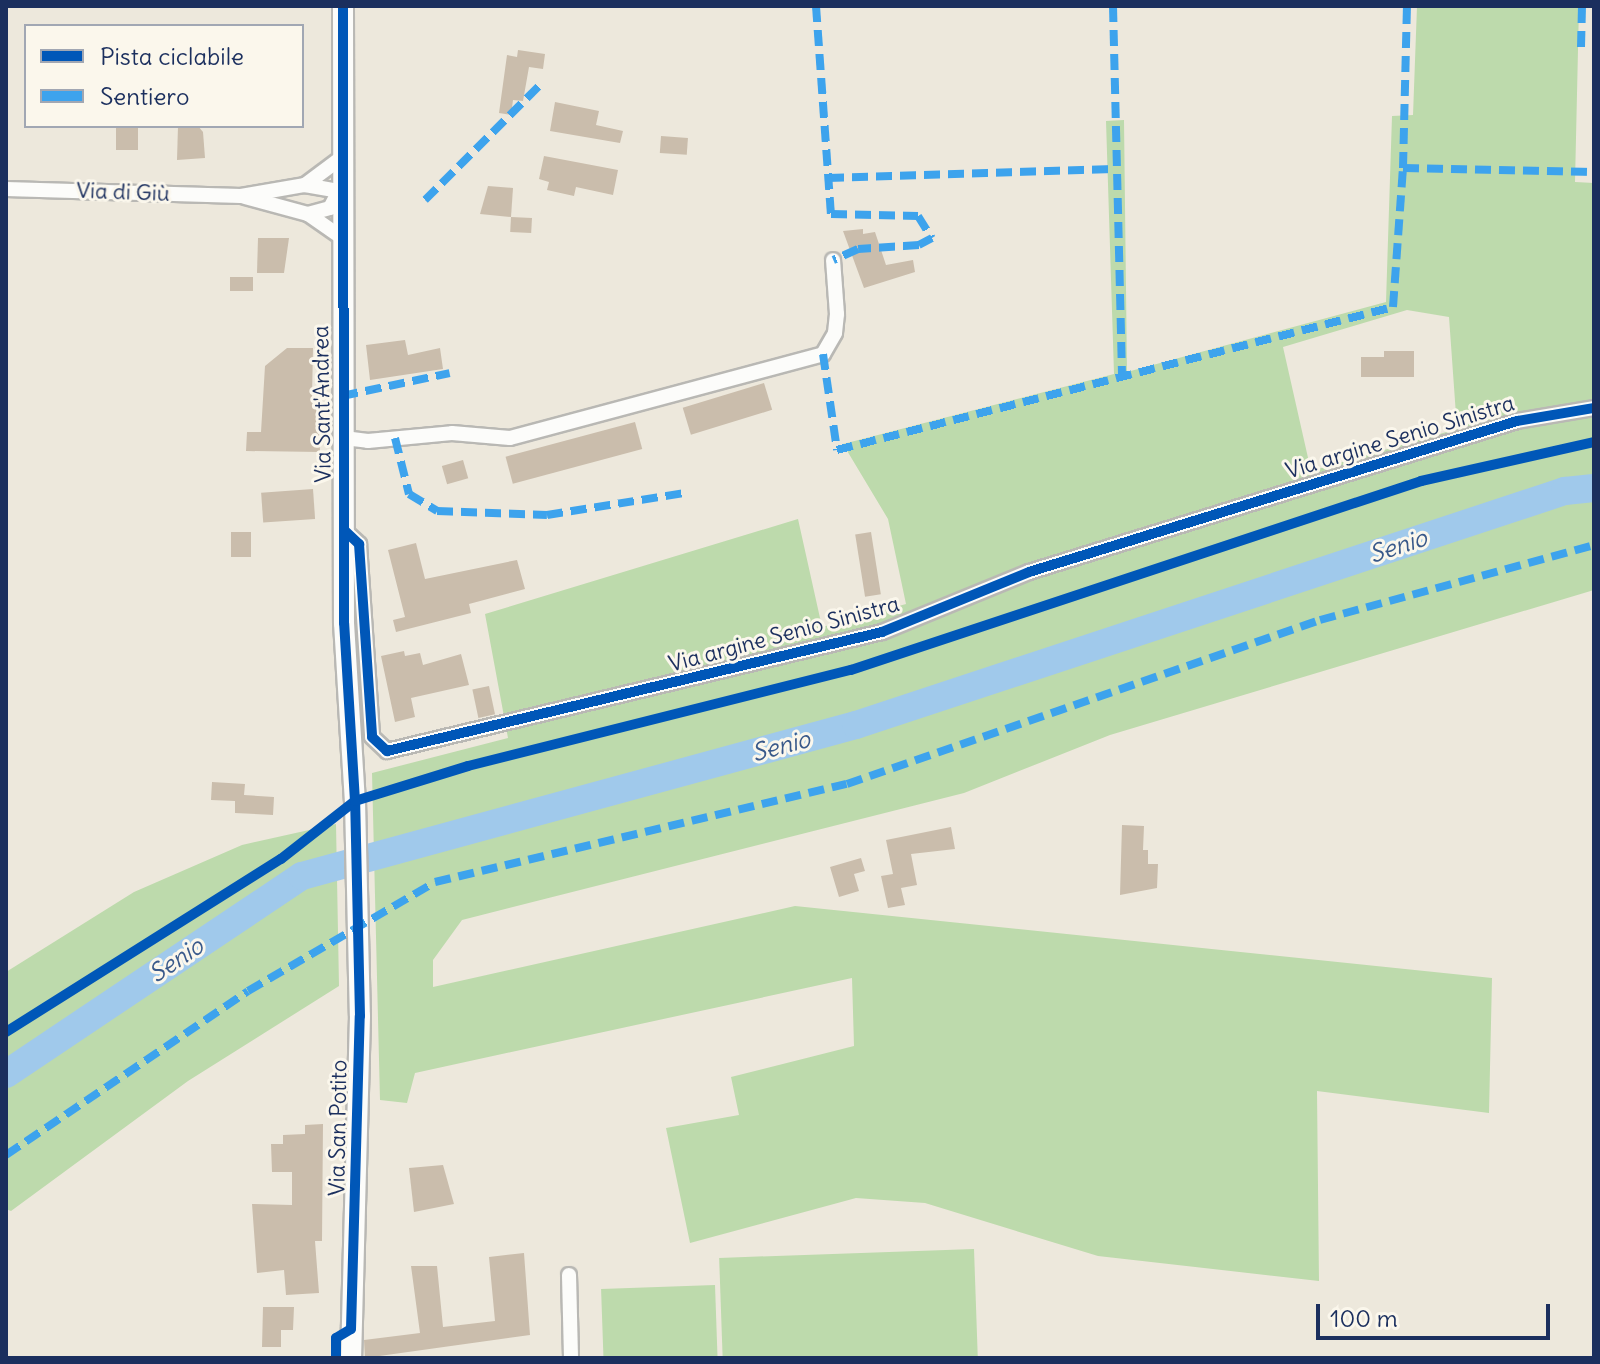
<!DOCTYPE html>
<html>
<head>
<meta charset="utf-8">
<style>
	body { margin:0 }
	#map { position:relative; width:1600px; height:1364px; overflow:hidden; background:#ede8dc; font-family:Delius,sans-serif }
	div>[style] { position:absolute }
	.green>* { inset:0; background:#bddaac; transform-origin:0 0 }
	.river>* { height:28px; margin:-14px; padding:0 14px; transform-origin:14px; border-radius:14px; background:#a0c9eb }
	.building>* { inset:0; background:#cabdac; transform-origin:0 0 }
	.roads { filter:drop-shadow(2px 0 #b9b8b4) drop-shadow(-2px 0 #b9b8b4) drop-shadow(0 2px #b9b8b4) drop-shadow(0 -2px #b9b8b4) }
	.street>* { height:14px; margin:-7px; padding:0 7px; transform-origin:7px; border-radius:7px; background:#fcfcfa }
	.secondary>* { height:20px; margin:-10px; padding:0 10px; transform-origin:10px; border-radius:10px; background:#fcfcfa }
	.quiet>* { height:8px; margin-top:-4px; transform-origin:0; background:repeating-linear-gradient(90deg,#3da3ed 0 16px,transparent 0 24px) }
	.cycleway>* { height:10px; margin:-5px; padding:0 5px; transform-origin:5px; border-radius:5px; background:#0057b8 }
	span { translate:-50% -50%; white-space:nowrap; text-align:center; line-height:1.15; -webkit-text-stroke:6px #fbf7ec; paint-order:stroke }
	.street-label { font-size:22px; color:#1b2f5e }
	.water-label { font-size:24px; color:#39598a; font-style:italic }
	.frame { position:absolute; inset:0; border:8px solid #1b2f5e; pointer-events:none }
	.legend { position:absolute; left:24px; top:24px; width:280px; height:104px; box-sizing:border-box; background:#fbf7ec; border:2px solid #a1a7b3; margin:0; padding:10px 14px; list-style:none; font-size:24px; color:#1b2f5e }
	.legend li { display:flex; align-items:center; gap:16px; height:40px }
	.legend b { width:40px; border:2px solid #a1a7b3 }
	.scale { position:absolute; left:1316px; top:1304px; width:234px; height:36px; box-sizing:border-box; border:4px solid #1b2f5e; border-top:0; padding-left:10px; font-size:24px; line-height:28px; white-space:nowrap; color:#1b2f5e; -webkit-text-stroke:6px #fbf7ec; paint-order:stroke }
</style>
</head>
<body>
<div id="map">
	<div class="green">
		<i style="clip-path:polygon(evenodd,1417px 6px,1579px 6px,1575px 182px,1594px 183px,1594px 590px,1110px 735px,964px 793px,462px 920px,433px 960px,433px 987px,795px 906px,1492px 978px,1489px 1113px,1317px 1091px,1319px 1281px,1098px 1256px,925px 1203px,856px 1198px,690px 1243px,666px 1128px,739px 1115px,731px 1077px,854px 1046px,852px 978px,415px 1073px,407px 1103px,380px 1100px,372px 773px,508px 738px,485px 614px,798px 519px,822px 627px,906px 604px,888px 519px,843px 444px,1114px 374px,1106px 121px,1124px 120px,1127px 372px,1386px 302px,1392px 116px,1413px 115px,1417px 6px,1407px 310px,1449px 317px,1457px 429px,1311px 471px,1283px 347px,1407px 310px)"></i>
		<i style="clip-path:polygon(336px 824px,339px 986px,188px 1081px,11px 1211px,6px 1209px,6px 972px,134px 892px,242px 845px)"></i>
		<i style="left:974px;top:1249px;width:109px;height:255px;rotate:88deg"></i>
		<i style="left:715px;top:1285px;width:73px;height:114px;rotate:88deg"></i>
	</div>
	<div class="river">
		<i style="left:6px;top:1074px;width:356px;rotate:-33.8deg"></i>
		<i style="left:302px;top:876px;width:574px;rotate:-15.25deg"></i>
		<i style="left:856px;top:725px;width:747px;rotate:-18.27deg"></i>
		<i style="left:1565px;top:491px;width:29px;rotate:-6deg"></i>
	</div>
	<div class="building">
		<i style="clip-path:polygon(518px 50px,545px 54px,543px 69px,529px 67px,523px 101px,513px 100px,511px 115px,499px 113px,507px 55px,517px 57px)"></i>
		<i style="clip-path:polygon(555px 102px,599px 111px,596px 125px,623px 131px,620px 143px,550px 131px)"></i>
		<i style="left:116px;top:126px;width:22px;height:24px"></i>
		<i style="clip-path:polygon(178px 126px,198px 126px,203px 132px,205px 158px,177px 160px)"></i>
		<i style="left:661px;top:136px;width:27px;height:17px;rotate:4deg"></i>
		<i style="clip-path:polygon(544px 156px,618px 170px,613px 195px,576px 187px,574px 196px,547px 190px,549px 182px,539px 179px)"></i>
		<i style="clip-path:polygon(488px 186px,513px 188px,511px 217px,480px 214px)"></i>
		<i style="left:511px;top:217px;width:21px;height:15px;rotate:3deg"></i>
		<i style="clip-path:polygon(863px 229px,863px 234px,875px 232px,886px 265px,913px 260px,915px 272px,864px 288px,843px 231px)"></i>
		<i style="clip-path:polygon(258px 238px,289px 238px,284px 273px,257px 273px)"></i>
		<i style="left:230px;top:277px;width:23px;height:14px"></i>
		<i style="clip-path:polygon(405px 340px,408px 355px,440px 348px,443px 369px,370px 380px,366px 345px)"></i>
		<i style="clip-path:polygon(287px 348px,313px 348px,312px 397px,318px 397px,320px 452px,246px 451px,247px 432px,261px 432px,265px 366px)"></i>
		<i style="clip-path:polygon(1384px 351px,1414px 351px,1414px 377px,1361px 377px,1361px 357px,1384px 357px)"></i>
		<i style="left:764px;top:383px;width:28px;height:85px;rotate:73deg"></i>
		<i style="left:635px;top:422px;width:28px;height:134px;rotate:75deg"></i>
		<i style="left:463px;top:460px;width:19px;height:22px;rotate:74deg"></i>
		<i style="left:313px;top:489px;width:30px;height:52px;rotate:86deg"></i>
		<i style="left:231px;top:532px;width:20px;height:25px"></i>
		<i style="left:871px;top:532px;width:63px;height:16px;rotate:81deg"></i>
		<i style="clip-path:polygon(416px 543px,425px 579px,517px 560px,525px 589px,469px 604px,471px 613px,396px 632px,393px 620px,405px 617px,388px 550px)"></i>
		<i style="clip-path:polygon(404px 651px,405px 656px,420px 653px,423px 665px,461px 654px,469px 685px,411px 698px,415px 717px,395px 722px,381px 656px)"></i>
		<i style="left:489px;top:686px;width:29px;height:17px;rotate:78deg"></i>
		<i style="clip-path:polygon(212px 782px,245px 784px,244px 795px,274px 797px,273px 815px,235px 813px,235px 801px,211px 800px)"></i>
		<i style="clip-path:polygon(1122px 825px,1144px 826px,1143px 850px,1148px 850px,1148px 864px,1158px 864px,1157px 888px,1120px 895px)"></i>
		<i style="clip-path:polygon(951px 827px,955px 849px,911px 854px,917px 885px,901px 888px,905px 905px,888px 908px,881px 876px,893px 874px,886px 840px)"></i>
		<i style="clip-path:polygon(861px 858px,865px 871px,854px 874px,859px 891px,839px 897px,830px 867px)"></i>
		<i style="clip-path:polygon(323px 1124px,322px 1241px,315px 1241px,319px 1293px,286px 1295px,284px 1270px,257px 1273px,252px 1204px,292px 1205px,292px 1172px,272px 1172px,271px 1144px,283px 1144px,283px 1135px,305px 1134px,305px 1125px)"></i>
		<i style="clip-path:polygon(443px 1165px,454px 1204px,414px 1212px,409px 1168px)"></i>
		<i style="clip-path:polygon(524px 1253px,530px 1335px,365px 1358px,364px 1340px,420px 1333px,411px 1266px,437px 1266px,443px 1327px,495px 1321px,489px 1257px)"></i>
		<i style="clip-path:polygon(263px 1307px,294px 1307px,293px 1330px,281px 1330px,281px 1347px,262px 1347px)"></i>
	</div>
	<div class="roads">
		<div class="street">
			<i style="left:305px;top:185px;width:45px;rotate:-36.9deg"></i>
			<i style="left:6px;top:189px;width:235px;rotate:1.7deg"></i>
			<i style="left:241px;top:196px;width:65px;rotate:-9.8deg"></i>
			<i style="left:305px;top:185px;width:35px;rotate:10deg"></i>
			<i style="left:339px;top:191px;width:19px;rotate:118deg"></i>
			<i style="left:330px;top:208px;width:23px;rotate:165deg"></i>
			<i style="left:245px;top:197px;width:65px;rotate:15.1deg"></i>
			<i style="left:308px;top:214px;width:39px;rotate:35deg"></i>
			<i style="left:344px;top:438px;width:24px;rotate:7deg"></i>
			<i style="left:368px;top:441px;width:84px;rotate:-5.4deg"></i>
			<i style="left:452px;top:433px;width:58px;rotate:4.9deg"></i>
			<i style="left:510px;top:438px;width:324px;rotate:-15deg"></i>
			<i style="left:823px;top:354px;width:24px;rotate:-60deg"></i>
			<i style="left:835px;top:333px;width:19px;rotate:-84deg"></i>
			<i style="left:837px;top:314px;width:54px;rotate:-94.2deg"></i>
			<i style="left:344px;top:530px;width:21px;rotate:43deg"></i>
			<i style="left:359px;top:544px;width:193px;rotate:86.1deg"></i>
			<i style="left:372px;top:737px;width:21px;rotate:43deg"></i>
			<i style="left:387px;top:751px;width:509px;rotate:-13.52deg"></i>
			<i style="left:882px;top:632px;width:159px;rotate:-22.2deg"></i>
			<i style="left:1029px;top:572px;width:511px;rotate:-17.19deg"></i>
			<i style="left:1517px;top:421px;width:78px;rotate:-9.6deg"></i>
			<i style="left:569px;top:1275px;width:83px;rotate:88.6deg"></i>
		</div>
		<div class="secondary">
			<i style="left:343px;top:6px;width:617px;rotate:89.91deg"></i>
			<i style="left:344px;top:623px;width:178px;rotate:86.5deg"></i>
			<i style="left:355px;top:801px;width:215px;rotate:88.7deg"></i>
			<i style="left:360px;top:1016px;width:342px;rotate:91.5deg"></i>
		</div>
	</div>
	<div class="quiet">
		<i style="left:816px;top:6px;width:209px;rotate:85.9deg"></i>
		<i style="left:831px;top:214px;width:87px;rotate:1.3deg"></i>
		<i style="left:918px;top:216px;width:26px;rotate:58deg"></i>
		<i style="left:932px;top:238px;width:15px;rotate:152deg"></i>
		<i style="left:919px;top:245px;width:61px;rotate:176.2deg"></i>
		<i style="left:858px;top:249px;width:27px;rotate:156deg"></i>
		<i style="left:1113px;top:6px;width:372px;rotate:88.6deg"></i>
		<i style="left:1581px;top:47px;width:41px;rotate:-88.6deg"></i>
		<i style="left:1403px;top:168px;width:162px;rotate:-88.6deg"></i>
		<i style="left:828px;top:178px;width:286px;rotate:-1.8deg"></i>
		<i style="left:425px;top:200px;width:164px;rotate:-45deg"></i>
		<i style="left:823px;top:354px;width:97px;rotate:81.7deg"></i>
		<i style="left:837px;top:450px;width:574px;rotate:-14.42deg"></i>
		<i style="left:1393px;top:307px;width:139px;rotate:-85.9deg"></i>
		<i style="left:1403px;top:168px;width:191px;rotate:1.2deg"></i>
		<i style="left:342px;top:396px;width:110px;rotate:-12deg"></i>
		<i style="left:395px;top:438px;width:58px;rotate:76deg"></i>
		<i style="left:409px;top:494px;width:33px;rotate:31deg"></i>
		<i style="left:437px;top:511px;width:110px;rotate:2.1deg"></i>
		<i style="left:547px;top:515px;width:140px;rotate:-9.1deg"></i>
		<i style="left:6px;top:1155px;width:292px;rotate:-34.1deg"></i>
		<i style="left:248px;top:991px;width:216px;rotate:-30.2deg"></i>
		<i style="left:435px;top:882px;width:423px;rotate:-13.4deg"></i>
		<i style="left:847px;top:784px;width:501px;rotate:-19.12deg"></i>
		<i style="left:1320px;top:620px;width:284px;rotate:-15.3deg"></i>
	</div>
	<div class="cycleway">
		<i style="left:344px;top:530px;width:21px;rotate:43deg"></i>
		<i style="left:359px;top:544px;width:193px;rotate:86.1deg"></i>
		<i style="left:372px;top:737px;width:21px;rotate:43deg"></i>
		<i style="left:387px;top:751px;width:509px;rotate:-13.52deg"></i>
		<i style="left:882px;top:632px;width:159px;rotate:-22.2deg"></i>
		<i style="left:1029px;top:572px;width:511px;rotate:-17.19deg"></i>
		<i style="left:1517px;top:421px;width:78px;rotate:-9.6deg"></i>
		<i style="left:6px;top:1032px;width:325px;rotate:-32.2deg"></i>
		<i style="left:281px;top:859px;width:94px;rotate:-38.1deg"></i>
		<i style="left:355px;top:801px;width:118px;rotate:-17.2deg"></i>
		<i style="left:468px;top:766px;width:395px;rotate:-14.1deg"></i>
		<i style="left:851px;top:670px;width:601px;rotate:-18.34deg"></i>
		<i style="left:1421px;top:481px;width:177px;rotate:-12.7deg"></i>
		<i style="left:336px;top:1358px;width:20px;rotate:-90deg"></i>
		<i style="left:336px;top:1338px;width:17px;rotate:-31deg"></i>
		<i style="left:351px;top:1329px;width:313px;rotate:-88.4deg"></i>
		<i style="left:360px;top:1016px;width:215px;rotate:-91.3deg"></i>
		<i style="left:355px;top:801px;width:178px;rotate:-93.5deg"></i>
		<i style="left:344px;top:623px;width:617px;rotate:-90.09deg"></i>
	</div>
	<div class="street-label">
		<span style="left:123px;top:192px;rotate:2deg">Via di Giù</span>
		<span style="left:322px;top:404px;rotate:-91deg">Via Sant'Andrea</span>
		<span style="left:1400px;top:437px;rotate:-17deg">Via argine Senio Sinistra</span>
		<span style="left:784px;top:634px;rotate:-15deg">Via argine Senio Sinistra</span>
		<span style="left:338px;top:1128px;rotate:-89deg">Via San Potito</span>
	</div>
	<div class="water-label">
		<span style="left:1398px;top:546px;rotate:-18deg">Senio</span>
		<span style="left:781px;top:746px;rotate:-15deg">Senio</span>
		<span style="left:176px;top:960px;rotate:-34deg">Senio</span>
	</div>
	<div class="frame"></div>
	<ul class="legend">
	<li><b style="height:10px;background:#0057b8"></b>Pista ciclabile</li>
	<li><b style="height:10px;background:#3da3ed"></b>Sentiero</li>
	</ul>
	<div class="scale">100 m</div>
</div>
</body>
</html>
